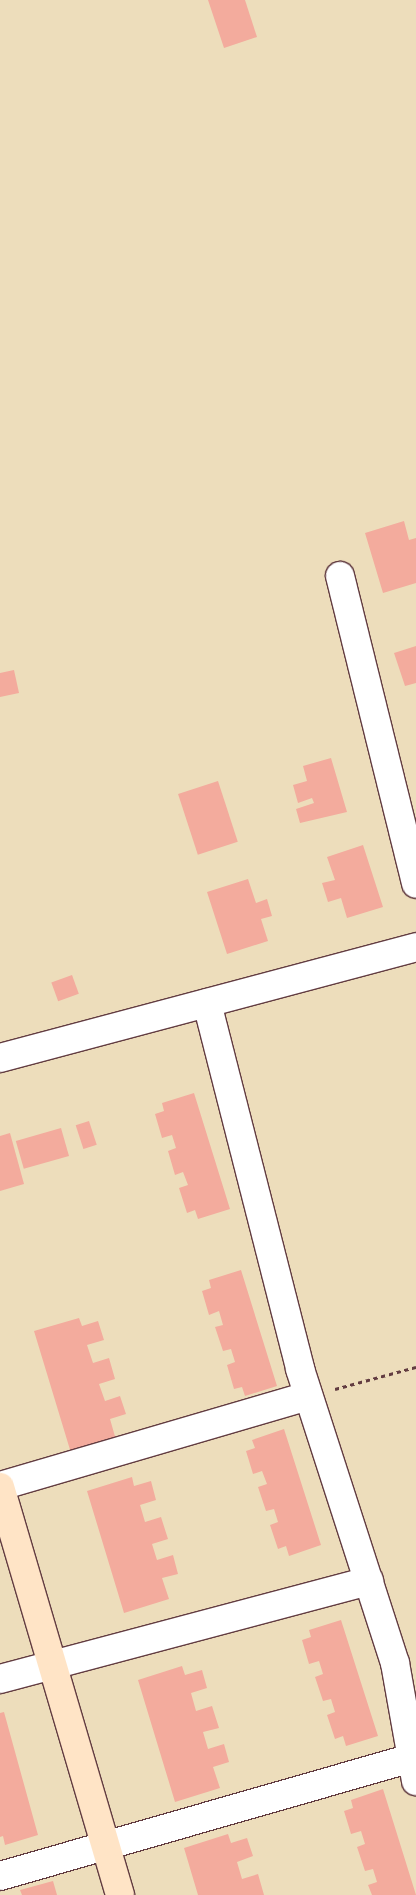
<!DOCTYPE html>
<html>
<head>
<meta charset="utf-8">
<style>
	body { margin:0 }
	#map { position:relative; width:416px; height:1895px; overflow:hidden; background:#edddbb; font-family:Itim,sans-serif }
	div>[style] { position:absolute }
	.building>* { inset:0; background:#f3ab9d; transform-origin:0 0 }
	.path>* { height:3px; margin-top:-1.5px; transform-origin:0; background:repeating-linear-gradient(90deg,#623c41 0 4px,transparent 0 8px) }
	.roads { filter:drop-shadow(1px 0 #623c41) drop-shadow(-1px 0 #623c41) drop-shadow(0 1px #623c41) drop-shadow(0 -1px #623c41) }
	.street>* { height:28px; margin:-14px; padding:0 14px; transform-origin:14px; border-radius:14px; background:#fff }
	.secondary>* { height:28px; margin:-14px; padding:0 14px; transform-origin:14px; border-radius:14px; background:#ffe4c6 }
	span { translate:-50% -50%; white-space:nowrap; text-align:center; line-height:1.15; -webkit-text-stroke:4.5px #f7f3e8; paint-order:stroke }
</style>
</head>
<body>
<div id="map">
	<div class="building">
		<i style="clip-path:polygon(208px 0,245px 0,257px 37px,224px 48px)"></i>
		<i style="clip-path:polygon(404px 521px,409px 540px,416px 538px,416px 583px,383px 593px,365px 533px)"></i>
		<i style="clip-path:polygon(416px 646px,416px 683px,405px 686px,394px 653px)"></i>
		<i style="clip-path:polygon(14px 670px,19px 693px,0 697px,0 673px)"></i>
		<i style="clip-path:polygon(331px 758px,347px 812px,300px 823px,296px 809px,314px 803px,312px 798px,298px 803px,293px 785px,307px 781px,303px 766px)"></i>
		<i style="left:218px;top:781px;width:64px;height:42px;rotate:72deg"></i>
		<i style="clip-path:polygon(363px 845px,383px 907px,347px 918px,341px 898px,328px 902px,322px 883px,335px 880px,327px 857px)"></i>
		<i style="clip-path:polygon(248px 879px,256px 903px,267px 899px,272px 916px,261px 919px,268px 941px,227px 954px,207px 892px)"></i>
		<i style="left:72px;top:975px;width:20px;height:22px;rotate:70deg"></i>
		<i style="clip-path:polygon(194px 1093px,230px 1209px,198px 1219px,195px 1210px,187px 1213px,179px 1188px,188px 1185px,183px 1172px,175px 1175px,168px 1151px,176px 1148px,172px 1135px,162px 1138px,155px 1114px,164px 1111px,162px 1103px)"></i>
		<i style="left:89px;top:1121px;width:25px;height:14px;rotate:72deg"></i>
		<i style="left:61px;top:1128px;width:29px;height:47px;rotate:74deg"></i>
		<i style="clip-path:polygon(10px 1133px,24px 1184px,0 1191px,0 1136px)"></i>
		<i style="clip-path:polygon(241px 1270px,277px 1386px,245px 1396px,242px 1387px,234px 1389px,227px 1365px,235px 1362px,231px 1349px,223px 1351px,215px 1327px,223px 1325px,219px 1311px,209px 1315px,202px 1291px,211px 1288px,209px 1280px)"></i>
		<i style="clip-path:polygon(79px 1318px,82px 1326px,98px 1321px,104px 1340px,87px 1345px,93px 1363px,109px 1358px,115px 1379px,99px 1384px,105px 1401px,120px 1396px,126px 1414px,110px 1419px,116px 1440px,71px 1453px,34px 1331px)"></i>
		<i style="clip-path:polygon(284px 1429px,321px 1545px,289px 1556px,286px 1546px,278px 1549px,270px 1525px,278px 1522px,274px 1509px,266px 1511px,258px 1487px,267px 1484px,262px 1471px,253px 1474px,246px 1451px,255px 1448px,252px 1440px)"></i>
		<i style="clip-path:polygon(132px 1477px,134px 1486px,151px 1481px,156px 1500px,140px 1505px,145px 1522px,161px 1517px,168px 1539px,152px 1544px,157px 1560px,173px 1555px,178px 1574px,162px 1578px,169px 1599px,124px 1613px,87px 1491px)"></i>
		<i style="clip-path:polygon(341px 1620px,378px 1736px,346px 1746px,343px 1736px,335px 1739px,327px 1715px,335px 1712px,331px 1699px,323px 1701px,315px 1677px,323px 1674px,319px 1661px,309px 1664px,302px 1640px,311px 1637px,309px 1630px)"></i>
		<i style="clip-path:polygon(182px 1666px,185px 1675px,202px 1670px,207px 1688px,191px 1693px,196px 1711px,212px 1706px,219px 1728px,203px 1732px,208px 1749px,224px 1744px,229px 1762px,213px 1767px,220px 1788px,175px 1802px,138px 1680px)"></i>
		<i style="clip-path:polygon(4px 1712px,38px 1835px,5px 1845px,3px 1836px,0 1837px,0 1713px)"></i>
		<i style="clip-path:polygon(383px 1789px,416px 1895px,372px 1895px,368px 1885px,377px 1882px,373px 1869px,365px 1871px,357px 1847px,365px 1844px,361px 1831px,351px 1834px,344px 1811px,353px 1808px,351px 1800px)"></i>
		<i style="clip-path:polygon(228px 1834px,231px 1843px,247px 1838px,253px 1856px,237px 1862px,242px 1879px,258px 1874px,264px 1895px,198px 1895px,184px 1848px)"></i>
		<i style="clip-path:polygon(53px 1881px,57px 1895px,22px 1895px,20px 1890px)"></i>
	</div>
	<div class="path">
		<i style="left:335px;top:1389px;width:84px;rotate:-15.2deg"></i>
	</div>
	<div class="roads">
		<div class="street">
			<i style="left:340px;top:576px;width:317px;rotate:76.1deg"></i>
			<i style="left:207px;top:1003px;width:378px;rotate:75.7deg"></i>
			<i style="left:300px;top:1369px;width:309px;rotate:72.1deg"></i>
			<i style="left:395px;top:1663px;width:120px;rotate:79.9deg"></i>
			<i style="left:0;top:1058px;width:431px;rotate:-14.9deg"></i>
			<i style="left:0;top:1486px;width:321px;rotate:-16.3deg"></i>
			<i style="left:0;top:1679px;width:382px;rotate:-14.9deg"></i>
			<i style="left:0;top:1876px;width:429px;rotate:-16deg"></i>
		</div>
		<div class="secondary">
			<i style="left:0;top:1487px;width:425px;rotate:73.6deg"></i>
		</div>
	</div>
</div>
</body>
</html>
